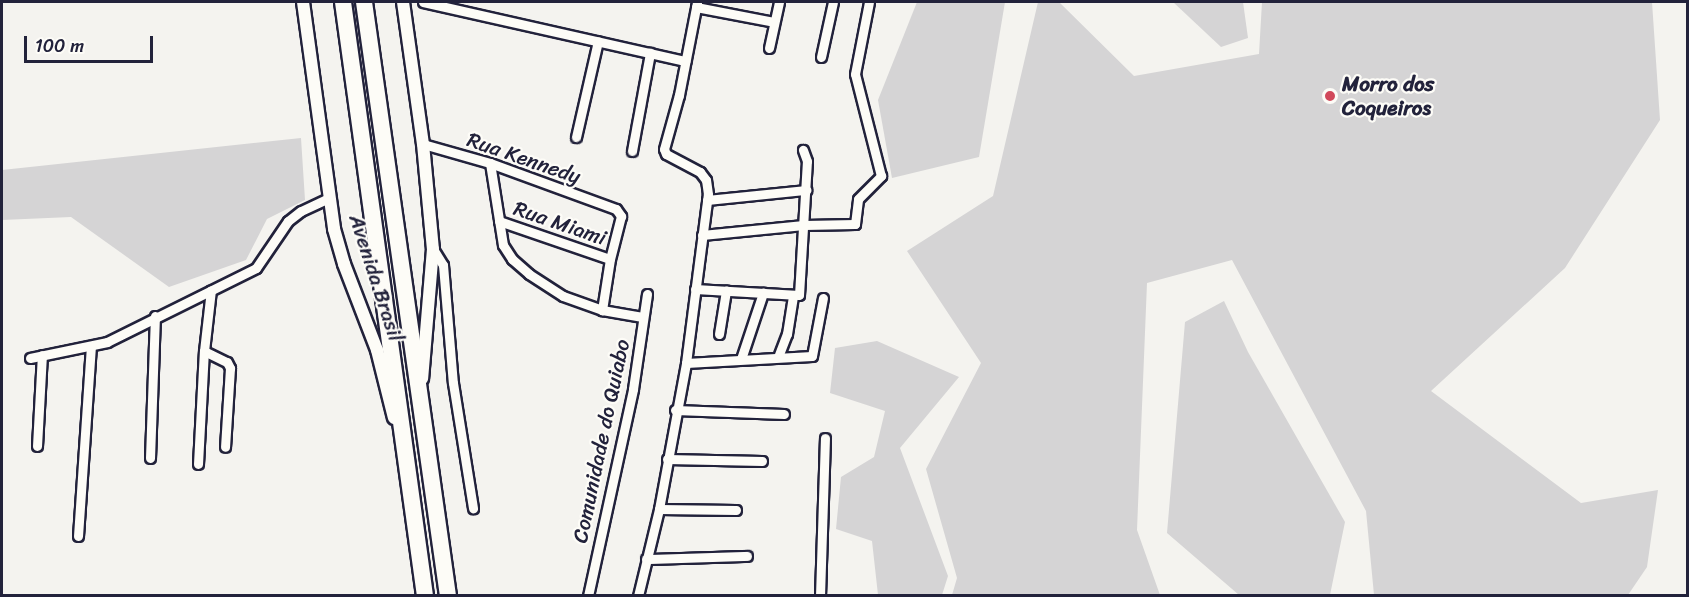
<!DOCTYPE html>
<html>
<head>
<meta charset="utf-8">
<style>
	body { margin:0 }
	#map { position:relative; width:1689px; height:597px; overflow:hidden; background:#f4f3ef; font-family:Sriracha,sans-serif }
	div>[style] { position:absolute }
	.green>* { inset:0; background:#d5d4d5 }
	.roads { filter:drop-shadow(2px 0 #22223b) drop-shadow(-2px 0 #22223b) drop-shadow(0 2px #22223b) drop-shadow(0 -2px #22223b) }
	.minor>* { height:9px; margin:-4.5px; padding:0 4.5px; transform-origin:4.5px; border-radius:4.5px; background:#fdfcf7 }
	.tertiary>* { height:12px; margin:-6px; padding:0 6px; transform-origin:6px; border-radius:6px; background:#fdfcf7 }
	.motorway>* { height:16px; margin:-8px; padding:0 8px; transform-origin:8px; border-radius:8px; background:#fdfcf7 }
	.dots>* { width:16px; height:16px; translate:-50% -50%; box-sizing:border-box; border:3px solid #fdfcf7; border-radius:50% }
	span { translate:-50% -50%; white-space:nowrap; text-align:center; line-height:1.15; -webkit-text-stroke:4.5px #fdfcf7; paint-order:stroke }
	.poi-label { font-size:21px; color:#22223b; font-weight:700 }
	.left { translate:0 -50%; text-align:left }
	.street-label { font-size:21px; color:#22223b }
	.frame { position:absolute; inset:0; border:3px solid #22223b; pointer-events:none }
	.scale { position:absolute; left:24px; top:36px; width:129px; height:27px; box-sizing:border-box; border:3px solid #22223b; border-top:0; padding-left:8px; font-size:18px; line-height:21px; white-space:nowrap; color:#22223b; -webkit-text-stroke:4px #fdfcf7; paint-order:stroke }
</style>
</head>
<body>
<div id="map">
	<div class="green">
		<i style="clip-path:polygon(917px 2px,1005px 2px,979px 157px,892px 178px,878px 100px)"></i>
		<i style="clip-path:polygon(1038px 2px,1059px 2px,1134px 76px,1259px 54px,1262px 2px,1652px 2px,1660px 120px,1565px 268px,1431px 391px,1581px 503px,1658px 490px,1647px 567px,1628px 595px,1374px 595px,1366px 511px,1232px 260px,1147px 283px,1137px 530px,1160px 595px,952px 595px,957px 578px,926px 469px,981px 363px,907px 251px,993px 196px)"></i>
		<i style="clip-path:polygon(1173px 2px,1243px 2px,1248px 38px,1221px 47px)"></i>
		<i style="clip-path:polygon(301px 138px,305px 200px,267px 219px,246px 260px,169px 287px,71px 217px,2px 220px,2px 170px)"></i>
		<i style="clip-path:polygon(1224px 301px,1248px 352px,1345px 522px,1330px 595px,1239px 595px,1167px 533px,1185px 322px)"></i>
		<i style="clip-path:polygon(877px 341px,959px 377px,900px 448px,948px 576px,942px 595px,878px 595px,872px 541px,836px 529px,841px 477px,874px 457px,885px 411px,830px 393px,835px 348px)"></i>
	</div>
	<div class="roads">
		<div class="minor">
			<i style="left:423px;top:2px;width:269px;rotate:12.7deg"></i>
			<i style="left:696px;top:7px;width:79px;rotate:10.9deg"></i>
			<i style="left:769px;top:48px;width:47px;rotate:-77.7deg"></i>
			<i style="left:821px;top:57px;width:56px;rotate:-77.7deg"></i>
			<i style="left:576px;top:137px;width:98px;rotate:-77.1deg"></i>
			<i style="left:423px;top:144px;width:70px;rotate:15.8deg"></i>
			<i style="left:490px;top:163px;width:134px;rotate:20.1deg"></i>
			<i style="left:616px;top:209px;width:9px;rotate:54deg"></i>
			<i style="left:621px;top:216px;width:44px;rotate:104.3deg"></i>
			<i style="left:610px;top:259px;width:52px;rotate:98.9deg"></i>
			<i style="left:602px;top:310px;width:41px;rotate:9.9deg"></i>
			<i style="left:632px;top:151px;width:100px;rotate:-79.6deg"></i>
			<i style="left:490px;top:163px;width:83px;rotate:81deg"></i>
			<i style="left:503px;top:245px;width:17px;rotate:57deg"></i>
			<i style="left:512px;top:259px;width:23px;rotate:41deg"></i>
			<i style="left:529px;top:274px;width:40px;rotate:32.9deg"></i>
			<i style="left:563px;top:296px;width:41px;rotate:19.7deg"></i>
			<i style="left:707px;top:200px;width:100px;rotate:-5.8deg"></i>
			<i style="left:499px;top:221px;width:117px;rotate:18.9deg"></i>
			<i style="left:702px;top:235px;width:102px;rotate:-5.6deg"></i>
			<i style="left:804px;top:225px;width:51px;rotate:-1.1deg"></i>
			<i style="left:855px;top:224px;width:25px;rotate:-83deg"></i>
			<i style="left:858px;top:199px;width:33px;rotate:-45deg"></i>
			<i style="left:881px;top:176px;width:105px;rotate:-104.3deg"></i>
			<i style="left:855px;top:74px;width:73px;rotate:-79deg"></i>
			<i style="left:433px;top:249px;width:19px;rotate:58deg"></i>
			<i style="left:443px;top:265px;width:118px;rotate:85.2deg"></i>
			<i style="left:453px;top:383px;width:127px;rotate:80.9deg"></i>
			<i style="left:695px;top:289px;width:104px;rotate:3.3deg"></i>
			<i style="left:799px;top:295px;width:134px;rotate:-86.6deg"></i>
			<i style="left:807px;top:161px;width:12px;rotate:-110deg"></i>
			<i style="left:719px;top:334px;width:44px;rotate:-80.8deg"></i>
			<i style="left:204px;top:351px;width:25px;rotate:26deg"></i>
			<i style="left:227px;top:362px;width:7px;rotate:63deg"></i>
			<i style="left:230px;top:368px;width:79px;rotate:93.6deg"></i>
			<i style="left:778px;top:357px;width:25px;rotate:-69deg"></i>
			<i style="left:787px;top:334px;width:39px;rotate:-81deg"></i>
			<i style="left:30px;top:358px;width:79px;rotate:-11.7deg"></i>
			<i style="left:107px;top:342px;width:166px;rotate:-26.4deg"></i>
			<i style="left:256px;top:268px;width:57px;rotate:-55.8deg"></i>
			<i style="left:288px;top:221px;width:16px;rotate:-38deg"></i>
			<i style="left:301px;top:211px;width:31px;rotate:-25deg"></i>
			<i style="left:741px;top:359px;width:70px;rotate:-71.6deg"></i>
			<i style="left:686px;top:363px;width:170px;rotate:-82.6deg"></i>
			<i style="left:708px;top:194px;width:14px;rotate:-98deg"></i>
			<i style="left:706px;top:180px;width:10px;rotate:-127deg"></i>
			<i style="left:700px;top:172px;width:38px;rotate:-152deg"></i>
			<i style="left:666px;top:154px;width:5px;rotate:-112deg"></i>
			<i style="left:664px;top:149px;width:56px;rotate:-74.5deg"></i>
			<i style="left:679px;top:95px;width:95px;rotate:-79deg"></i>
			<i style="left:675px;top:410px;width:109px;rotate:2.1deg"></i>
			<i style="left:37px;top:446px;width:91px;rotate:-86.9deg"></i>
			<i style="left:150px;top:458px;width:142px;rotate:-88deg"></i>
			<i style="left:667px;top:459px;width:95px;rotate:1.2deg"></i>
			<i style="left:198px;top:464px;width:113px;rotate:-87deg"></i>
			<i style="left:204px;top:351px;width:61px;rotate:-83.5deg"></i>
			<i style="left:659px;top:509px;width:77px;rotate:0.7deg"></i>
			<i style="left:78px;top:536px;width:189px;rotate:-86.1deg"></i>
			<i style="left:646px;top:559px;width:101px;rotate:-1.7deg"></i>
			<i style="left:588px;top:596px;width:212px;rotate:-77.7deg"></i>
			<i style="left:633px;top:389px;width:96px;rotate:-81.6deg"></i>
			<i style="left:638px;top:596px;width:89px;rotate:-76.4deg"></i>
			<i style="left:659px;top:509px;width:148px;rotate:-79.5deg"></i>
			<i style="left:686px;top:363px;width:126px;rotate:-3.2deg"></i>
			<i style="left:812px;top:356px;width:59px;rotate:-79.3deg"></i>
			<i style="left:820px;top:596px;width:158px;rotate:-88.2deg"></i>
		</div>
		<div class="tertiary">
			<i style="left:303px;top:2px;width:229px;rotate:82.2deg"></i>
			<i style="left:334px;top:229px;width:36px;rotate:74deg"></i>
			<i style="left:344px;top:264px;width:92px;rotate:69deg"></i>
			<i style="left:377px;top:350px;width:70px;rotate:76deg"></i>
			<i style="left:403px;top:2px;width:143px;rotate:82deg"></i>
			<i style="left:423px;top:144px;width:105px;rotate:84.6deg"></i>
			<i style="left:433px;top:249px;width:130px;rotate:94.8deg"></i>
		</div>
		<div class="motorway">
			<i style="left:343px;top:2px;width:600px;rotate:82.14deg"></i>
			<i style="left:364px;top:2px;width:600px;rotate:81.95deg"></i>
		</div>
	</div>
	<div class="dots">
		<i style="left:1330px;top:96px;background:#d1495b"></i>
	</div>
	<div class="poi-label">
		<span class="left" style="left:1342px;top:96px">Morro dos<br>Coqueiros</span>
	</div>
	<div class="street-label">
		<span style="left:524px;top:158px;rotate:19deg">Rua Kennedy</span>
		<span style="left:560px;top:223px;rotate:19deg">Rua Miami</span>
		<span style="left:376px;top:278px;rotate:72deg">Avenida Brasil</span>
		<span style="left:601px;top:441px;rotate:-78deg">Comunidade do Quiabo</span>
	</div>
	<div class="frame"></div>
	<div class="scale">100 m</div>
</div>
</body>
</html>
